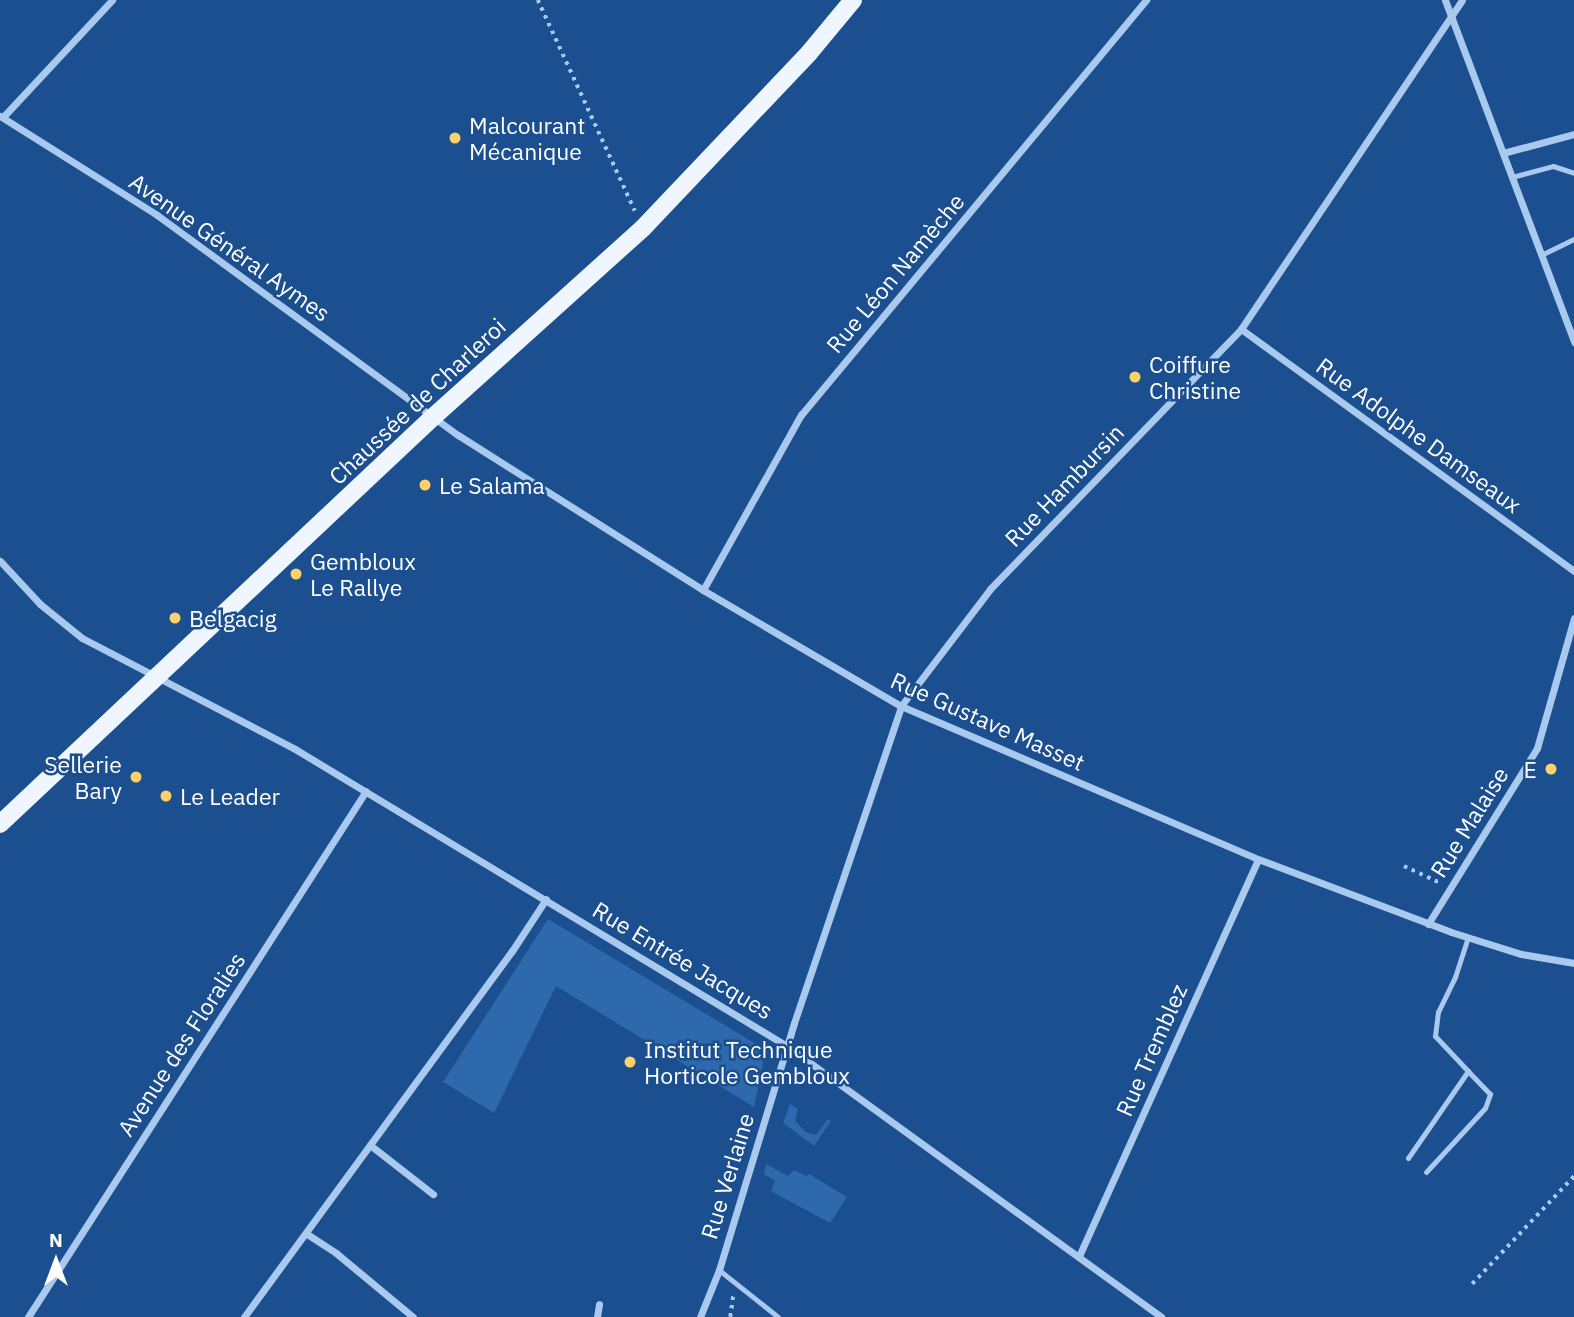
<!DOCTYPE html>
<html>
<head>
<meta charset="utf-8">
<style>
	body { margin:0 }
	#map { position:relative; width:1574px; height:1317px; overflow:hidden; background:#1b4f8f; font-family:"IBM Plex Sans",sans-serif }
	div>[style] { position:absolute }
	.green>* { inset:0; background:#2e69ad }
	.path>* { height:3.5px; margin-top:-1.75px; transform-origin:0; background:repeating-linear-gradient(90deg,#a9c9ee 0 3.5px,transparent 0 8.5px) }
	.lane>* { height:5px; margin:-2.5px; padding:0 2.5px; transform-origin:2.5px; border-radius:2.5px; background:#a9c9ee }
	.street>* { height:7px; margin:-3.5px; padding:0 3.5px; transform-origin:3.5px; border-radius:3.5px; background:#a9c9ee }
	.primary>* { height:18px; margin:-9px; padding:0 9px; transform-origin:9px; border-radius:9px; background:#f0f6ff }
	.dots>* { width:19px; height:19px; translate:-50% -50%; box-sizing:border-box; border:4px solid #1b4f8f; border-radius:50% }
	span { translate:-50% -50%; white-space:nowrap; text-align:center; line-height:1.15; -webkit-text-stroke:5px #1b4f8f; paint-order:stroke }
	.poi-label { font-size:23px; color:#fff }
	.left { translate:0 -50%; text-align:left }
	.right { translate:-100% -50%; text-align:right }
	.street-label { font-size:23px; color:#fff }
	.north { position:absolute; left:21px; top:1226px; width:70px; height:70px; -webkit-text-stroke:5px #1b4f8f; paint-order:stroke; rotate:0deg; font-size:19px; font-weight:700; line-height:28px; text-align:center; color:#fff }
	.north::after { content:''; display:block; margin:auto; width:24px; height:32px; background:#fff; clip-path:polygon(50% 0,100% 100%,50% 72%,0 100%) }
</style>
</head>
<body>
<div id="map">
	<div class="green">
		<i style="clip-path:polygon(548px 919px,756px 1044px,763px 1063px,754px 1107px,556px 986px,494px 1113px,443px 1082px)"></i>
		<i style="clip-path:polygon(790px 1104px,798px 1109px,795px 1121px,806px 1132px,816px 1135px,828px 1119px,831px 1121px,814px 1146px,783px 1123px)"></i>
		<i style="clip-path:polygon(766px 1164px,788px 1176px,794px 1170px,806px 1176px,809px 1174px,847px 1197px,830px 1223px,771px 1191px,775px 1181px,764px 1174px)"></i>
	</div>
	<div class="path">
		<i style="left:538px;top:0;width:232px;rotate:65.3deg"></i>
		<i style="left:1404px;top:866px;width:40px;rotate:25deg"></i>
		<i style="left:1472px;top:1284px;width:149px;rotate:-46.6deg"></i>
		<i style="left:730px;top:1317px;width:21px;rotate:-82deg"></i>
	</div>
	<div class="lane">
		<i style="left:1512px;top:177px;width:42px;rotate:-15deg"></i>
		<i style="left:1553px;top:166px;width:22px;rotate:18deg"></i>
		<i style="left:1541px;top:255px;width:37px;rotate:-26deg"></i>
		<i style="left:1408px;top:1158px;width:106px;rotate:-55.4deg"></i>
		<i style="left:1468px;top:1071px;width:48px;rotate:-133.3deg"></i>
		<i style="left:1435px;top:1036px;width:24px;rotate:-83deg"></i>
		<i style="left:1438px;top:1012px;width:39px;rotate:-64deg"></i>
		<i style="left:1455px;top:977px;width:42px;rotate:-72deg"></i>
		<i style="left:1426px;top:1172px;width:87px;rotate:-47.3deg"></i>
		<i style="left:1485px;top:1108px;width:15px;rotate:-70deg"></i>
		<i style="left:1490px;top:1094px;width:32px;rotate:-134deg"></i>
		<i style="left:719px;top:1270px;width:75px;rotate:38.5deg"></i>
	</div>
	<div class="street">
		<i style="left:1445px;top:0;width:366px;rotate:69.3deg"></i>
		<i style="left:0;top:116px;width:186px;rotate:32.2deg"></i>
		<i style="left:157px;top:215px;width:373px;rotate:36.2deg"></i>
		<i style="left:458px;top:435px;width:290px;rotate:32.3deg"></i>
		<i style="left:703px;top:590px;width:229px;rotate:30.4deg"></i>
		<i style="left:901px;top:706px;width:388px;rotate:23.2deg"></i>
		<i style="left:1258px;top:859px;width:206px;rotate:20.7deg"></i>
		<i style="left:1451px;top:932px;width:73px;rotate:17.4deg"></i>
		<i style="left:1521px;top:954px;width:54px;rotate:9.6deg"></i>
		<i style="left:3px;top:117px;width:160px;rotate:-47deg"></i>
		<i style="left:1503px;top:153px;width:73px;rotate:-15deg"></i>
		<i style="left:1241px;top:329px;width:412px;rotate:36deg"></i>
		<i style="left:0;top:561px;width:59px;rotate:47.1deg"></i>
		<i style="left:40px;top:604px;width:54px;rotate:39deg"></i>
		<i style="left:82px;top:638px;width:240px;rotate:27.5deg"></i>
		<i style="left:295px;top:749px;width:575px;rotate:31.12deg"></i>
		<i style="left:787px;top:1046px;width:462px;rotate:35.9deg"></i>
		<i style="left:703px;top:590px;width:201px;rotate:-60.8deg"></i>
		<i style="left:801px;top:415px;width:540px;rotate:-50.26deg"></i>
		<i style="left:1428px;top:924px;width:207px;rotate:-58.2deg"></i>
		<i style="left:1537px;top:748px;width:135px;rotate:-74.1deg"></i>
		<i style="left:370px;top:1145px;width:80px;rotate:37.9deg"></i>
		<i style="left:307px;top:1234px;width:35px;rotate:33deg"></i>
		<i style="left:336px;top:1253px;width:100px;rotate:39.7deg"></i>
		<i style="left:1079px;top:1256px;width:435px;rotate:-65.7deg"></i>
		<i style="left:28px;top:1317px;width:625px;rotate:-57.28deg"></i>
		<i style="left:244px;top:1317px;width:454px;rotate:-53.8deg"></i>
		<i style="left:512px;top:951px;width:62px;rotate:-56.8deg"></i>
		<i style="left:597px;top:1317px;width:13px;rotate:-81deg"></i>
		<i style="left:700px;top:1317px;width:51px;rotate:-68deg"></i>
		<i style="left:719px;top:1270px;width:258px;rotate:-73.1deg"></i>
		<i style="left:794px;top:1023px;width:335px;rotate:-71.3deg"></i>
		<i style="left:901px;top:706px;width:147px;rotate:-52.7deg"></i>
		<i style="left:990px;top:589px;width:361px;rotate:-46deg"></i>
		<i style="left:1241px;top:329px;width:396px;rotate:-56.1deg"></i>
	</div>
	<div class="primary">
		<i style="left:0;top:824px;width:593px;rotate:-43.22deg"></i>
		<i style="left:432px;top:418px;width:284px;rotate:-42deg"></i>
		<i style="left:643px;top:228px;width:241px;rotate:-46.5deg"></i>
		<i style="left:809px;top:53px;width:69px;rotate:-50.3deg"></i>
	</div>
	<div class="dots">
		<i style="left:455px;top:138px;background:#ffd166"></i>
		<i style="left:1135px;top:377px;background:#ffd166"></i>
		<i style="left:425px;top:485px;background:#ffd166"></i>
		<i style="left:296px;top:574px;background:#ffd166"></i>
		<i style="left:175px;top:618px;background:#ffd166"></i>
		<i style="left:1551px;top:769px;background:#ffd166"></i>
		<i style="left:136px;top:777px;background:#ffd166"></i>
		<i style="left:166px;top:796px;background:#ffd166"></i>
		<i style="left:630px;top:1062px;background:#ffd166"></i>
	</div>
	<div class="poi-label">
		<span class="left" style="left:469px;top:138px">Malcourant<br>Mécanique</span>
		<span class="left" style="left:1149px;top:377px">Coiffure<br>Christine</span>
		<span class="left" style="left:439px;top:485px">Le Salama</span>
		<span class="left" style="left:310px;top:574px">Gembloux<br>Le Rallye</span>
		<span class="left" style="left:189px;top:618px">Belgacig</span>
		<span class="right" style="left:122px;top:777px">Sellerie<br>Bary</span>
		<span class="right" style="left:1537px;top:769px">E</span>
		<span class="left" style="left:180px;top:796px">Le Leader</span>
		<span class="left" style="left:644px;top:1062px">Institut Technique<br>Horticole Gembloux</span>
	</div>
	<div class="street-label">
		<span style="left:230px;top:247px;rotate:35deg">Avenue Général Aymes</span>
		<span style="left:895px;top:273px;rotate:-50deg">Rue Léon Namèche</span>
		<span style="left:417px;top:401px;rotate:-43deg">Chaussée de Charleroi</span>
		<span style="left:1419px;top:435px;rotate:36deg">Rue Adolphe Damseaux</span>
		<span style="left:1064px;top:485px;rotate:-46deg">Rue Hambursin</span>
		<span style="left:988px;top:721px;rotate:24deg">Rue Gustave Masset</span>
		<span style="left:1469px;top:822px;rotate:-58deg">Rue Malaise</span>
		<span style="left:683px;top:960px;rotate:31deg">Rue Entrée Jacques</span>
		<span style="left:181px;top:1044px;rotate:-57deg">Avenue des Floralies</span>
		<span style="left:1151px;top:1050px;rotate:-66deg">Rue Tremblez</span>
		<span style="left:727px;top:1176px;rotate:-73deg">Rue Verlaine</span>
	</div>
	<div class="north">N</div>
</div>
</body>
</html>
